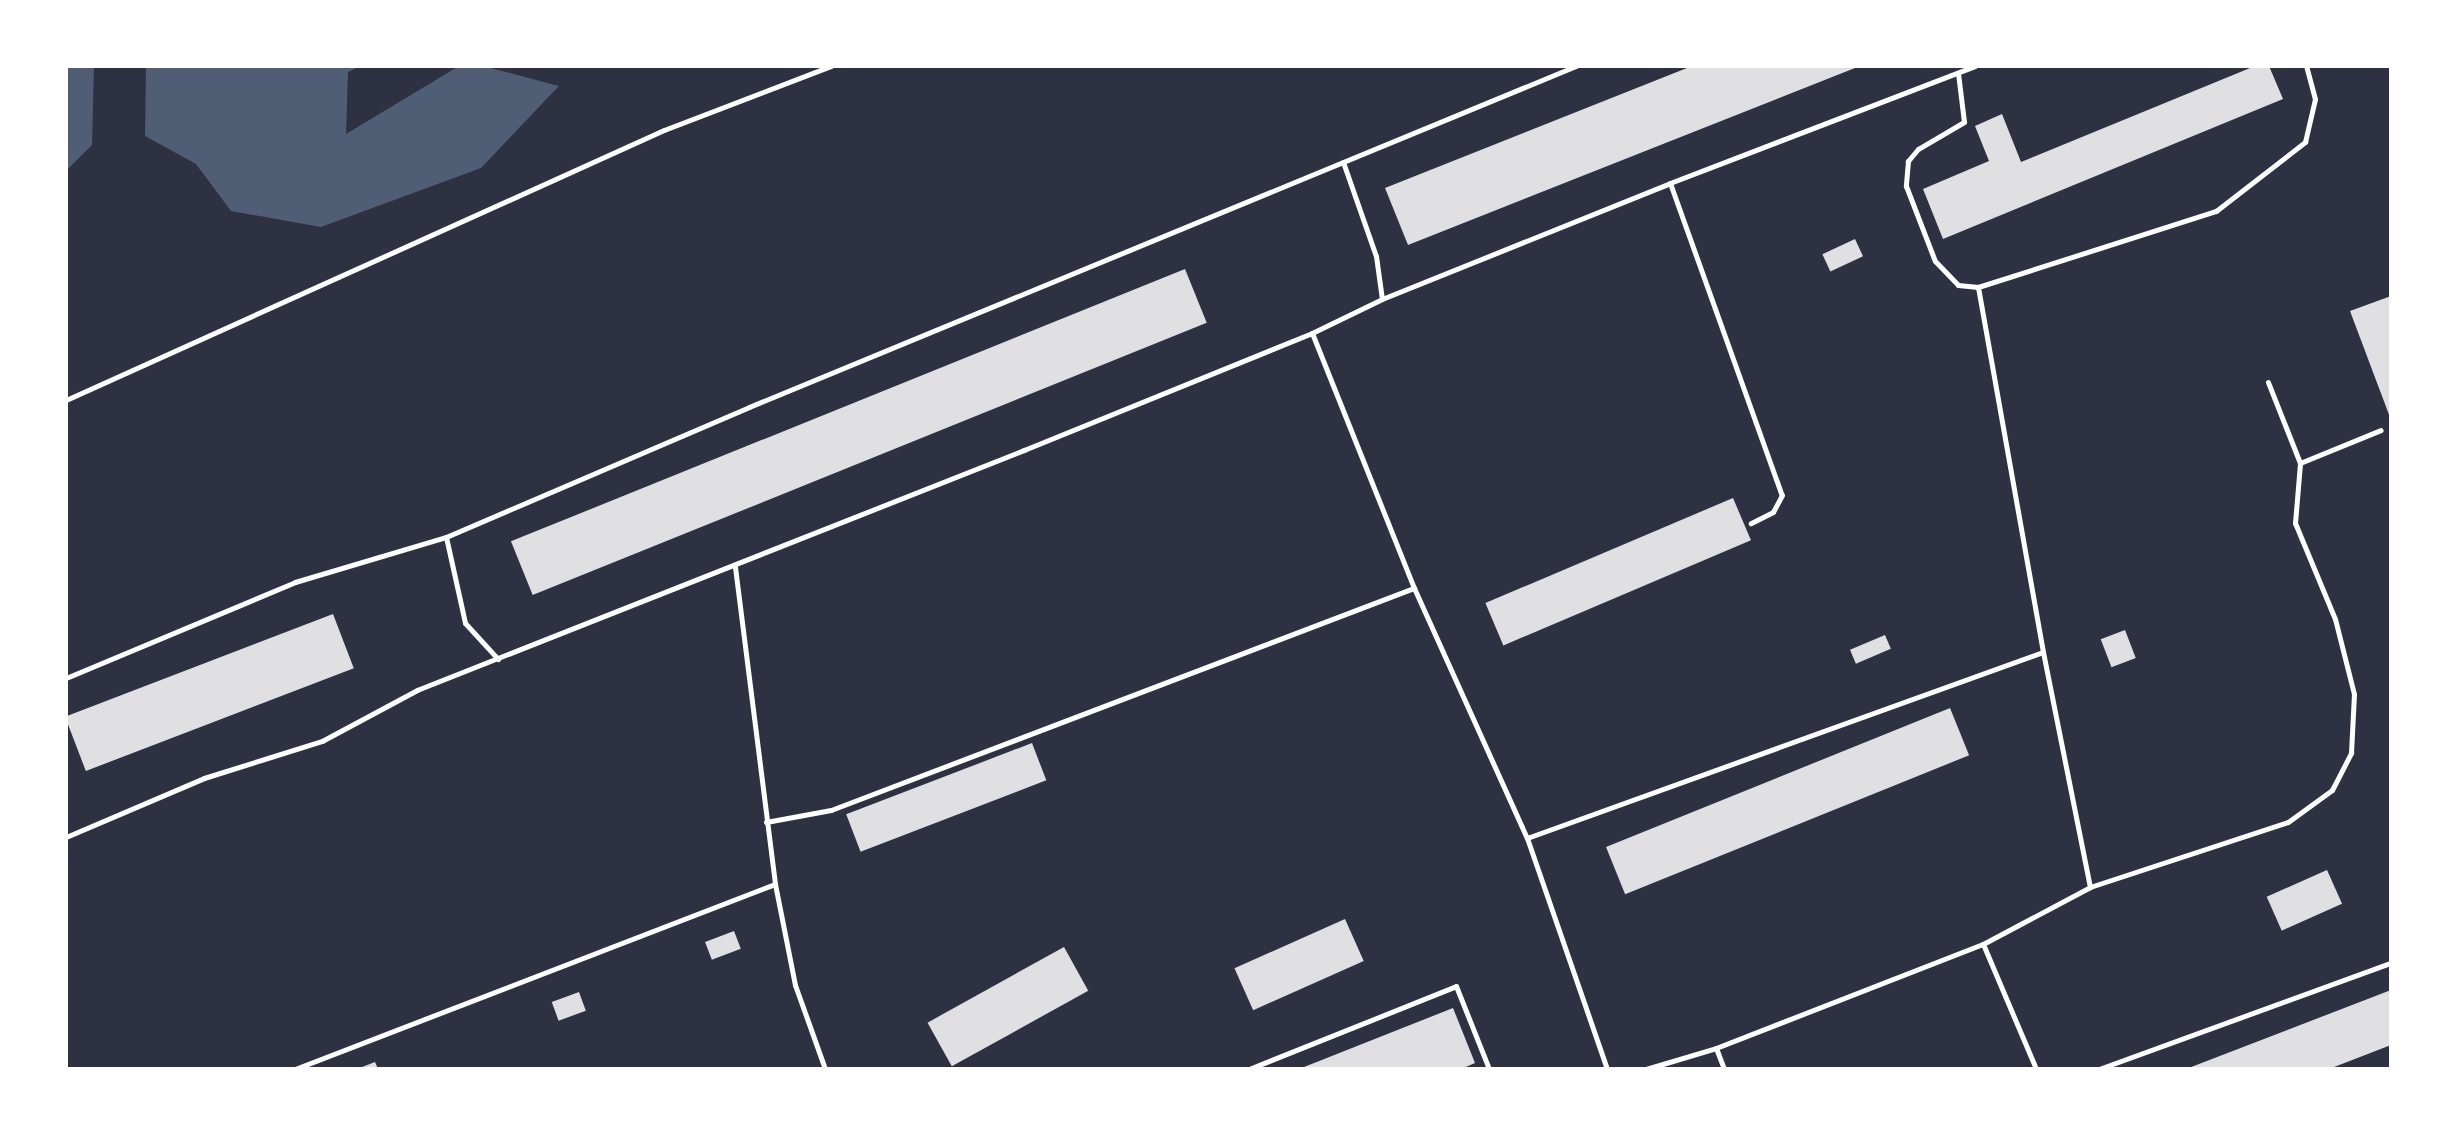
<!DOCTYPE html>
<html>
<head>
<meta charset="utf-8">
<style>
	body { margin:0 }
	#map { position:relative; width:2457px; height:1135px; overflow:hidden; background:#2d3142; font-family:Montserrat,sans-serif }
	div>[style] { position:absolute }
	.water>* { inset:0; background:#4f5d75 }
	.building>* { inset:0; background:#e0e0e3; transform-origin:0 0 }
	.service>* { height:5px; margin:-2.5px; padding:0 2.5px; transform-origin:2.5px; border-radius:2.5px; background:#fff }
	span { translate:-50% -50%; white-space:nowrap; text-align:center; line-height:1.15; -webkit-text-stroke:7px #fff; paint-order:stroke }
	.frame { position:absolute; inset:0; border:68px solid #fff; pointer-events:none }
</style>
</head>
<body>
<div id="map">
	<div class="water">
		<i style="clip-path:polygon(66px 66px,94px 66px,92px 145px,66px 171px)"></i>
		<i style="clip-path:polygon(146px 66px,360px 66px,348px 72px,346px 134px,459px 66px,483px 66px,559px 86px,481px 168px,321px 227px,231px 211px,196px 164px,145px 136px)"></i>
	</div>
	<div class="building">
		<i style="clip-path:polygon(1692px 66px,1860px 66px,1408px 245px,1385px 188px)"></i>
		<i style="clip-path:polygon(2255px 66px,2269px 66px,2283px 99px,1943px 239px,1923px 189px,1989px 161px,1975px 126px,2002px 114px,2021px 162px)"></i>
		<i style="left:1855px;top:239px;width:19px;height:36px;rotate:65deg"></i>
		<i style="left:1185px;top:269px;width:58px;height:727px;rotate:68deg"></i>
		<i style="clip-path:polygon(2391px 296px,2391px 420px,2350px 311px)"></i>
		<i style="left:1733px;top:498px;width:46px;height:269px;rotate:67deg"></i>
		<i style="left:333px;top:614px;width:58px;height:287px;rotate:69deg"></i>
		<i style="left:2125px;top:630px;width:30px;height:26px;rotate:69deg"></i>
		<i style="left:1885px;top:635px;width:15px;height:38px;rotate:67deg"></i>
		<i style="left:1950px;top:708px;width:51px;height:371px;rotate:68deg"></i>
		<i style="left:1032px;top:743px;width:40px;height:199px;rotate:69deg"></i>
		<i style="left:2327px;top:870px;width:37px;height:66px;rotate:66deg"></i>
		<i style="left:1345px;top:919px;width:46px;height:121px;rotate:66deg"></i>
		<i style="left:734px;top:931px;width:19px;height:31px;rotate:69deg"></i>
		<i style="left:1064px;top:947px;width:50px;height:156px;rotate:61deg"></i>
		<i style="clip-path:polygon(2391px 990px,2391px 1045px,2329px 1069px,2186px 1069px)"></i>
		<i style="left:579px;top:992px;width:20px;height:29px;rotate:70deg"></i>
		<i style="clip-path:polygon(1453px 1008px,1475px 1063px,1461px 1069px,1299px 1069px)"></i>
		<i style="clip-path:polygon(375px 1062px,378px 1069px,357px 1069px)"></i>
	</div>
	<div class="service">
		<i style="left:1958px;top:73px;width:49px;rotate:83deg"></i>
		<i style="left:1964px;top:122px;width:53px;rotate:149.6deg"></i>
		<i style="left:1918px;top:149px;width:16px;rotate:130deg"></i>
		<i style="left:1908px;top:161px;width:25px;rotate:95deg"></i>
		<i style="left:1906px;top:186px;width:80px;rotate:68.9deg"></i>
		<i style="left:1935px;top:261px;width:33px;rotate:46deg"></i>
		<i style="left:1958px;top:285px;width:20px;rotate:6deg"></i>
		<i style="left:1343px;top:162px;width:100px;rotate:70.7deg"></i>
		<i style="left:1376px;top:256px;width:43px;rotate:82.1deg"></i>
		<i style="left:1670px;top:183px;width:331px;rotate:70.3deg"></i>
		<i style="left:1782px;top:495px;width:19px;rotate:118deg"></i>
		<i style="left:1773px;top:512px;width:25px;rotate:153deg"></i>
		<i style="left:1312px;top:333px;width:275px;rotate:68.2deg"></i>
		<i style="left:1414px;top:588px;width:274px;rotate:65.7deg"></i>
		<i style="left:1527px;top:838px;width:244px;rotate:70.9deg"></i>
		<i style="left:66px;top:400px;width:656px;rotate:-24.3deg"></i>
		<i style="left:664px;top:130px;width:179px;rotate:-21deg"></i>
		<i style="left:2300px;top:463px;width:87px;rotate:-22.2deg"></i>
		<i style="left:446px;top:537px;width:88px;rotate:77.5deg"></i>
		<i style="left:465px;top:623px;width:49px;rotate:47.5deg"></i>
		<i style="left:735px;top:567px;width:320px;rotate:82.8deg"></i>
		<i style="left:775px;top:884px;width:103px;rotate:78.8deg"></i>
		<i style="left:795px;top:985px;width:89px;rotate:70.3deg"></i>
		<i style="left:2043px;top:652px;width:240px;rotate:78.7deg"></i>
		<i style="left:66px;top:678px;width:248px;rotate:-22.7deg"></i>
		<i style="left:295px;top:582px;width:158px;rotate:-16.6deg"></i>
		<i style="left:446px;top:537px;width:330px;rotate:-23.2deg"></i>
		<i style="left:749px;top:407px;width:895px;rotate:-22.41deg"></i>
		<i style="left:766px;top:822px;width:66px;rotate:-10.5deg"></i>
		<i style="left:831px;top:810px;width:624px;rotate:-20.85deg"></i>
		<i style="left:66px;top:837px;width:150px;rotate:-23.1deg"></i>
		<i style="left:204px;top:778px;width:124px;rotate:-17.4deg"></i>
		<i style="left:322px;top:741px;width:108px;rotate:-28.2deg"></i>
		<i style="left:417px;top:690px;width:653px;rotate:-21.57deg"></i>
		<i style="left:1024px;top:450px;width:311px;rotate:-22.1deg"></i>
		<i style="left:1312px;top:333px;width:78px;rotate:-25.9deg"></i>
		<i style="left:1382px;top:299px;width:310px;rotate:-21.9deg"></i>
		<i style="left:1670px;top:183px;width:327px;rotate:-21deg"></i>
		<i style="left:1527px;top:838px;width:548px;rotate:-19.82deg"></i>
		<i style="left:2043px;top:652px;width:371px;rotate:-100.1deg"></i>
		<i style="left:1978px;top:287px;width:250px;rotate:-17.7deg"></i>
		<i style="left:2216px;top:211px;width:113px;rotate:-37.8deg"></i>
		<i style="left:2305px;top:142px;width:44px;rotate:-76.9deg"></i>
		<i style="left:2315px;top:99px;width:34px;rotate:-105deg"></i>
		<i style="left:1983px;top:944px;width:136px;rotate:67deg"></i>
		<i style="left:1716px;top:1048px;width:22px;rotate:69deg"></i>
		<i style="left:295px;top:1069px;width:514px;rotate:-21.08deg"></i>
		<i style="left:1249px;top:1069px;width:223px;rotate:-21.8deg"></i>
		<i style="left:1456px;top:986px;width:89px;rotate:68.3deg"></i>
		<i style="left:1646px;top:1069px;width:73px;rotate:-16.7deg"></i>
		<i style="left:1716px;top:1048px;width:287px;rotate:-21.3deg"></i>
		<i style="left:1983px;top:944px;width:121px;rotate:-28deg"></i>
		<i style="left:2090px;top:887px;width:208px;rotate:-18.2deg"></i>
		<i style="left:2288px;top:822px;width:54px;rotate:-36deg"></i>
		<i style="left:2332px;top:790px;width:42px;rotate:-62.8deg"></i>
		<i style="left:2351px;top:753px;width:59px;rotate:-87.1deg"></i>
		<i style="left:2354px;top:694px;width:77px;rotate:-104.2deg"></i>
		<i style="left:2335px;top:619px;width:104px;rotate:-112.6deg"></i>
		<i style="left:2295px;top:523px;width:60px;rotate:-85.2deg"></i>
		<i style="left:2300px;top:463px;width:87px;rotate:-111.6deg"></i>
		<i style="left:2099px;top:1069px;width:311px;rotate:-20deg"></i>
	</div>
	<div class="frame"></div>
</div>
</body>
</html>
